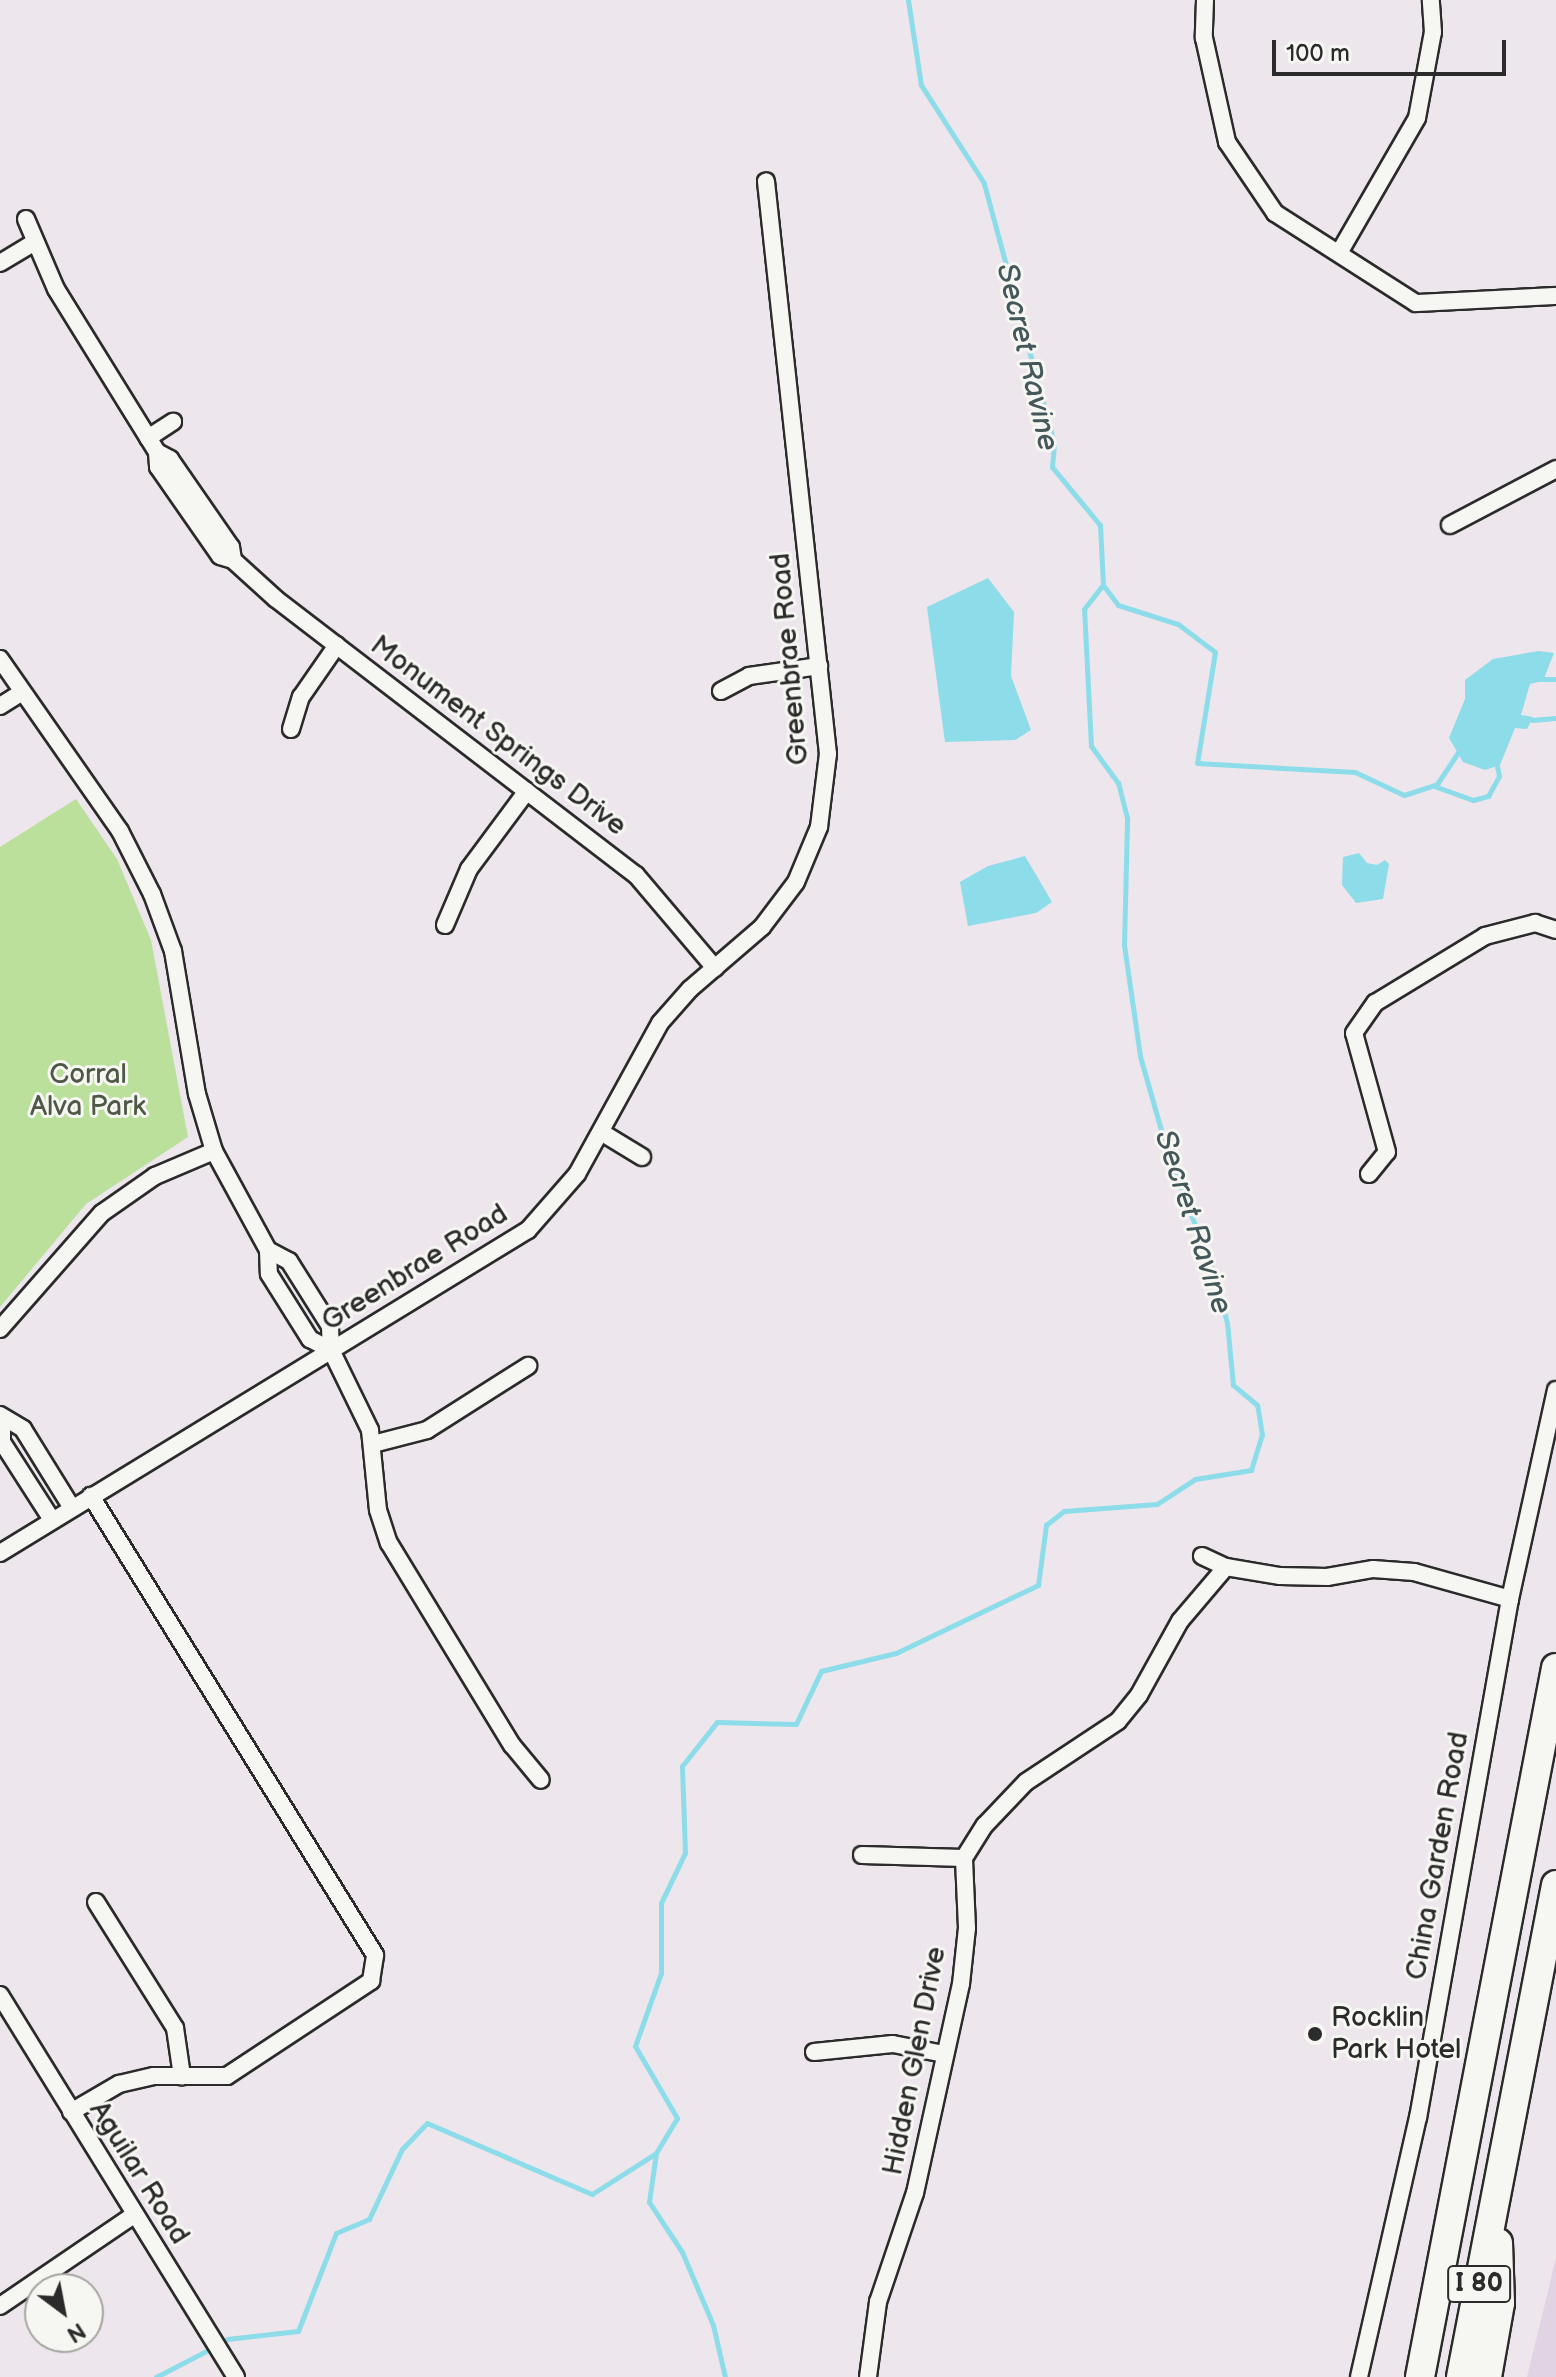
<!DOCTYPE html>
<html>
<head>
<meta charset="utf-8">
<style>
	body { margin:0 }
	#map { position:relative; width:1556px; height:2377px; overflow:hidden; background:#ede6ec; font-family:"Balsamiq Sans",sans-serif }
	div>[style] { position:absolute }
	.built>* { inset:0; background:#e2d3e4 }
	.green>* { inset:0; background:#bbe09b }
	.water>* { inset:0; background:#8ddce9 }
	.stream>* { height:5px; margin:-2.5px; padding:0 2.5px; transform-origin:2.5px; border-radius:2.5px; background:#8ddce9 }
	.roads { filter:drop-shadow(2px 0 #2b2b2b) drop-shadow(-2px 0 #2b2b2b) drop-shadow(0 2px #2b2b2b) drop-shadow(0 -2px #2b2b2b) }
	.minor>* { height:16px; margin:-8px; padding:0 8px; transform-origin:8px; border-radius:8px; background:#f6f6f2 }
	.motorway>* { height:28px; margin:-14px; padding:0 14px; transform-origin:14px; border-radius:14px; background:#f6f6f2 }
	.dots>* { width:22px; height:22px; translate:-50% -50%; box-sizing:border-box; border:4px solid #f6f6f2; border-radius:50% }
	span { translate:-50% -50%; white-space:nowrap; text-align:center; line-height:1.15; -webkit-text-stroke:6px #f6f6f2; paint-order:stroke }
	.shield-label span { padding:2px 6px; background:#f6f6f2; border:2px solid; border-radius:6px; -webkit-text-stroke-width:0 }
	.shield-label { font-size:26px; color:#2b2b2b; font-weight:700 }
	.street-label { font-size:28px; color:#2b2b2b }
	.park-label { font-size:28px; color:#4f5847 }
	.poi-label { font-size:28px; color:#2b2b2b }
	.left { translate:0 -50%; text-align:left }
	.water-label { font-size:30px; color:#44575a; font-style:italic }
	.north { position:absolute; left:24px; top:2273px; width:80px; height:80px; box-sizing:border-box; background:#f6f6f2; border:2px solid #a5a5a2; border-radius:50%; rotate:148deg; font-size:22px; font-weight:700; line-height:32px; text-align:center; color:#2b2b2b }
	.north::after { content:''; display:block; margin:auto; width:28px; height:36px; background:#2b2b2b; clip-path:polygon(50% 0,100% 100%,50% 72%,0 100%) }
	.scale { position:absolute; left:1272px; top:40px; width:234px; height:36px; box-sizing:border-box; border:4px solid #2b2b2b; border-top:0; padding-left:10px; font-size:24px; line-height:28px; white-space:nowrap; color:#2b2b2b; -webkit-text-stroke:6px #f6f6f2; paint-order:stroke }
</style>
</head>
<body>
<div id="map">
	<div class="built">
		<i style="clip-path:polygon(1556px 2258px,1556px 2377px,1527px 2377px)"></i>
	</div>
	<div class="green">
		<i style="clip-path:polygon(76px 799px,117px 859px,151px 940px,188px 1137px,86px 1204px,0 1307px,0 847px)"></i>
	</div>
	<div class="water">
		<i style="clip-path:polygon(988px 578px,1014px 612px,1011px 676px,1031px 730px,1015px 740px,945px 742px,927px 607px)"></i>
		<i style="clip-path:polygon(1539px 651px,1554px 653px,1543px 681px,1530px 684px,1521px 715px,1533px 717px,1527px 729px,1515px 728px,1500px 765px,1485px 770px,1463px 762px,1449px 738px,1465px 699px,1465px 680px,1493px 659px)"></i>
		<i style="clip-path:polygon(1359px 853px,1367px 863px,1377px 865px,1385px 860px,1389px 864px,1383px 899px,1356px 903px,1342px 885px,1343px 857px)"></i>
		<i style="clip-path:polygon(1025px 856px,1052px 902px,1036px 913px,968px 926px,960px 882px,988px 866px)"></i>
	</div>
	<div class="stream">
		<i style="left:1103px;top:585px;width:25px;rotate:53deg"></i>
		<i style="left:1118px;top:605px;width:63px;rotate:17.6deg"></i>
		<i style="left:1178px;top:624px;width:46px;rotate:37.1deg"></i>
		<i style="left:1215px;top:652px;width:112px;rotate:99.2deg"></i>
		<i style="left:1197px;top:763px;width:158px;rotate:3.3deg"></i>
		<i style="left:1355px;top:772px;width:54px;rotate:25.1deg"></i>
		<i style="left:1404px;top:795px;width:35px;rotate:-18deg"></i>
		<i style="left:1437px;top:784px;width:43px;rotate:-56.3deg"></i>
		<i style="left:1537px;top:679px;width:19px"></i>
		<i style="left:1532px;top:720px;width:24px;rotate:-5deg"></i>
		<i style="left:1434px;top:786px;width:41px;rotate:19.7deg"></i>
		<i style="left:1473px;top:800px;width:16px;rotate:-15deg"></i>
		<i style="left:1488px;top:796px;width:23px;rotate:-61deg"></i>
		<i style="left:1499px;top:776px;width:10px;rotate:-101deg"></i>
		<i style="left:227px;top:2339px;width:71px;rotate:-6.4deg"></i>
		<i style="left:298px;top:2331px;width:105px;rotate:-68.8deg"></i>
		<i style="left:336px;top:2233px;width:36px;rotate:-23deg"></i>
		<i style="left:369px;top:2219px;width:77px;rotate:-64.8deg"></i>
		<i style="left:402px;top:2149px;width:36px;rotate:-46deg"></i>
		<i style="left:427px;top:2123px;width:180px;rotate:23.3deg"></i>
		<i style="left:592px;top:2194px;width:76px;rotate:-32.6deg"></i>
		<i style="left:156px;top:2377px;width:59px;rotate:-27.4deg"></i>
		<i style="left:725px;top:2377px;width:53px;rotate:-103deg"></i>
		<i style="left:713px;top:2325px;width:79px;rotate:-113deg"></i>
		<i style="left:682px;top:2252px;width:60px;rotate:-123.4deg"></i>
		<i style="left:649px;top:2202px;width:49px;rotate:-81.9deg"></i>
		<i style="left:656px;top:2153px;width:41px;rotate:-59deg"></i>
		<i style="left:677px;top:2118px;width:83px;rotate:-120.3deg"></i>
		<i style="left:635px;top:2046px;width:77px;rotate:-70.4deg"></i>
		<i style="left:661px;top:1973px;width:70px;rotate:-90deg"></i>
		<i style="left:661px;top:1903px;width:55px;rotate:-64.4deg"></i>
		<i style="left:685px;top:1853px;width:87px;rotate:-92deg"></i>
		<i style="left:682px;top:1766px;width:56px;rotate:-51.5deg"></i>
		<i style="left:717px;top:1722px;width:79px;rotate:1.5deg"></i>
		<i style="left:796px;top:1724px;width:59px;rotate:-64.7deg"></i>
		<i style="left:821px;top:1671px;width:77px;rotate:-13.5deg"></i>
		<i style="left:896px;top:1653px;width:157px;rotate:-25.6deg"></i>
		<i style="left:1038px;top:1585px;width:61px;rotate:-82.4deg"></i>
		<i style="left:1046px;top:1525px;width:23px;rotate:-38deg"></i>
		<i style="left:1064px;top:1511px;width:93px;rotate:-4.3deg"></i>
		<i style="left:1157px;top:1504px;width:45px;rotate:-33.3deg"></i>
		<i style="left:1195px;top:1479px;width:57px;rotate:-9.1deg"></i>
		<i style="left:1251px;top:1470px;width:37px;rotate:-73deg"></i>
		<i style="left:1262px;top:1435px;width:30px;rotate:-99deg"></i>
		<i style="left:1257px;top:1405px;width:31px;rotate:-140deg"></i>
		<i style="left:1233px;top:1385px;width:62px;rotate:-95.5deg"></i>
		<i style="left:1227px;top:1323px;width:45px;rotate:-104deg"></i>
		<i style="left:1216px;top:1279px;width:130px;rotate:-111.2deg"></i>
		<i style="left:1169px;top:1158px;width:106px;rotate:-105.9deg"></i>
		<i style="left:1140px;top:1056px;width:112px;rotate:-98.2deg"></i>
		<i style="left:1124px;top:945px;width:127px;rotate:-88.6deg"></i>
		<i style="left:1127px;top:818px;width:36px;rotate:-104deg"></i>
		<i style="left:1118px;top:783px;width:46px;rotate:-126.1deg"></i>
		<i style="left:1091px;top:746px;width:137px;rotate:-92.9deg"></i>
		<i style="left:1084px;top:609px;width:31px;rotate:-52deg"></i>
		<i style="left:1103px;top:585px;width:60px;rotate:-92.9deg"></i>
		<i style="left:1100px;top:525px;width:75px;rotate:-129.6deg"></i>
		<i style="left:1052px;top:467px;width:24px;rotate:-85deg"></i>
		<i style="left:1054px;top:443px;width:269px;rotate:-105.1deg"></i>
		<i style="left:984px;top:183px;width:117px;rotate:-122.7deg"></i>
		<i style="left:921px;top:85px;width:86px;rotate:-98.7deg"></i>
	</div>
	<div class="roads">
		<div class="minor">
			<i style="left:1205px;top:0;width:38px;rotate:92deg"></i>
			<i style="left:1204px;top:38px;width:107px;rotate:77.5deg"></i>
			<i style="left:1227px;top:142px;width:86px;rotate:55.9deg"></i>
			<i style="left:1275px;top:213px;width:167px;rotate:32.6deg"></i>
			<i style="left:1416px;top:303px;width:140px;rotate:-2.9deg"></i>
			<i style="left:26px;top:219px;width:76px;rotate:66.8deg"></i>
			<i style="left:56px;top:289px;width:192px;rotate:58.2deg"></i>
			<i style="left:157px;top:452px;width:15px;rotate:86deg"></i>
			<i style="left:158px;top:467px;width:108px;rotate:55.1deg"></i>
			<i style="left:220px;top:556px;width:14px;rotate:17deg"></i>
			<i style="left:233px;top:560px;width:58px;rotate:42.2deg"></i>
			<i style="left:276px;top:599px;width:454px;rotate:37.5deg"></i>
			<i style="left:636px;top:875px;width:122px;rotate:49.7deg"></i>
			<i style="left:1339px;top:253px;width:156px;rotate:-60deg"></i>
			<i style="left:1417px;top:118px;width:87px;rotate:-79.5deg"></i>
			<i style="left:1433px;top:32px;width:32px;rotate:-94deg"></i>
			<i style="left:0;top:263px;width:39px;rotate:-31deg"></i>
			<i style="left:148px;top:438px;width:30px;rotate:-33deg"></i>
			<i style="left:157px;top:452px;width:15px;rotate:28deg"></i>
			<i style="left:170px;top:459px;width:107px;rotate:55.3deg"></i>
			<i style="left:231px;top:547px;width:13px;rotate:81deg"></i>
			<i style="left:1450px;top:525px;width:120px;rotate:-27.8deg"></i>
			<i style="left:0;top:659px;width:210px;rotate:55.1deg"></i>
			<i style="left:120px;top:831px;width:71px;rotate:63.1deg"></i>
			<i style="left:152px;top:894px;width:61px;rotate:69.8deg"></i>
			<i style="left:173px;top:951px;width:145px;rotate:80.5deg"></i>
			<i style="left:197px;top:1094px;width:59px;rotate:73.4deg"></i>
			<i style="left:214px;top:1151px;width:113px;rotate:61.4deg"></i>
			<i style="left:268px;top:1250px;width:24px;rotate:88deg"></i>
			<i style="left:269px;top:1274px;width:77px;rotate:57.8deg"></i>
			<i style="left:310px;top:1339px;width:24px;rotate:28deg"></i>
			<i style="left:721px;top:691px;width:32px;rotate:-28deg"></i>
			<i style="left:749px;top:676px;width:71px;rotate:-8.1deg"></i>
			<i style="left:0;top:706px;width:25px;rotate:-32deg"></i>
			<i style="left:291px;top:729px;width:34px;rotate:-73deg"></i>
			<i style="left:301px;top:697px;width:63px;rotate:-55.3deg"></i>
			<i style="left:445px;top:925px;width:61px;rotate:-66.8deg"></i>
			<i style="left:469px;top:869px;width:97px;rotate:-53.4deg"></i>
			<i style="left:601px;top:1132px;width:48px;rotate:31.4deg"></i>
			<i style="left:1369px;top:1174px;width:28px;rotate:-51deg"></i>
			<i style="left:1387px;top:1152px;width:123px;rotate:-105.5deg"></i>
			<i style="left:1354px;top:1033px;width:37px;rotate:-55deg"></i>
			<i style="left:1375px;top:1003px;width:129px;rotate:-31.3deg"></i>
			<i style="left:1485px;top:936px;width:52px;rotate:-14.6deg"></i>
			<i style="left:1535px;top:923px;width:22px;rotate:18deg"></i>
			<i style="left:268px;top:1250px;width:24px;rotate:28deg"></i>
			<i style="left:289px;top:1261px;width:77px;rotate:57.8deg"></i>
			<i style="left:330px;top:1326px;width:24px;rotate:88deg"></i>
			<i style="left:331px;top:1350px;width:89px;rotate:64deg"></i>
			<i style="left:370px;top:1430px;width:80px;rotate:84.3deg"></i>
			<i style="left:378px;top:1510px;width:35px;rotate:72deg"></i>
			<i style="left:389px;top:1543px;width:237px;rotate:58.7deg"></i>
			<i style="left:512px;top:1745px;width:45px;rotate:50.4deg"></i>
			<i style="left:0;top:1329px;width:154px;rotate:-48.7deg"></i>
			<i style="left:102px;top:1213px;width:65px;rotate:-34.9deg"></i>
			<i style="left:155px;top:1176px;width:64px;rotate:-23deg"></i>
			<i style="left:0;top:1415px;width:27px;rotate:31deg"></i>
			<i style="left:23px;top:1429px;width:93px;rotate:58.2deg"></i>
			<i style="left:2px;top:1418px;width:24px;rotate:90deg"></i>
			<i style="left:2px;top:1442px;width:93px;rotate:57.3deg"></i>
			<i style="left:373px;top:1444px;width:56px;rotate:-14.5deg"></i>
			<i style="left:427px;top:1430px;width:120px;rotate:-32.4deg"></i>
			<i style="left:0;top:1553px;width:619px;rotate:-31.46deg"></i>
			<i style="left:528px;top:1230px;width:74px;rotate:-48.8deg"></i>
			<i style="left:577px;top:1174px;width:172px;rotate:-61.2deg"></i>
			<i style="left:660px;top:1023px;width:45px;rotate:-48.6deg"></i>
			<i style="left:690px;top:989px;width:95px;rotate:-40.7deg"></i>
			<i style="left:762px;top:927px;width:56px;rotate:-52.9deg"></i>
			<i style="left:796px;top:882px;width:60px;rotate:-67.3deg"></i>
			<i style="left:819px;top:827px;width:74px;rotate:-83deg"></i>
			<i style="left:828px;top:754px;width:576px;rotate:-96.18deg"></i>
			<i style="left:1202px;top:1556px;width:26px;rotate:25deg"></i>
			<i style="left:1226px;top:1567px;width:55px;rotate:9.5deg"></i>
			<i style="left:1280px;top:1576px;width:47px;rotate:1.2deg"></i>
			<i style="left:1327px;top:1577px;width:47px;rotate:-9.9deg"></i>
			<i style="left:1373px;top:1569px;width:41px;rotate:4.2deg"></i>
			<i style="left:1414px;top:1572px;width:100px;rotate:15.7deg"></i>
			<i style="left:862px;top:1855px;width:102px;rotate:1.7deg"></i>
			<i style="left:96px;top:1902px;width:149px;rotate:57.9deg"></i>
			<i style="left:175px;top:2028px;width:49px;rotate:81.7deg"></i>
			<i style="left:0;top:1995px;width:449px;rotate:58.3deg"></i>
			<i style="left:814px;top:2052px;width:79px;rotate:-5.8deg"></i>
			<i style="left:893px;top:2044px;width:52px;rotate:11.1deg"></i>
			<i style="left:71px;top:2112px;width:56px;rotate:-30.3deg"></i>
			<i style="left:119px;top:2084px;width:36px;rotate:-13deg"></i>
			<i style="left:154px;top:2076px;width:73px"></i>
			<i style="left:227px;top:2076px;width:173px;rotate:-33.4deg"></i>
			<i style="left:371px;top:1981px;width:26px;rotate:-81deg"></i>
			<i style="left:375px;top:1955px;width:540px;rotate:-121.75deg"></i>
			<i style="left:0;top:2306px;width:162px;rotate:-34.2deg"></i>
			<i style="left:868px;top:2377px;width:76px;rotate:-82.4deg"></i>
			<i style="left:878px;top:2302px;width:115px;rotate:-71.3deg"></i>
			<i style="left:915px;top:2193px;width:214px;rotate:-77.6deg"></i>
			<i style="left:961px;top:1984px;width:56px;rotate:-83.9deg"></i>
			<i style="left:967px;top:1928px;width:70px;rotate:-92.5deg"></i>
			<i style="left:964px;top:1858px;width:39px;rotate:-58deg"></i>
			<i style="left:985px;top:1825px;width:59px;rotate:-46.4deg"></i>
			<i style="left:1026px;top:1782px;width:110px;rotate:-33.5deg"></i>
			<i style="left:1118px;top:1721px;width:33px;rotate:-51deg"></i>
			<i style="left:1139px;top:1695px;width:85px;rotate:-61deg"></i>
			<i style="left:1180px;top:1621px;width:71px;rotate:-49.6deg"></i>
			<i style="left:1359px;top:2377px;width:266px;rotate:-77.2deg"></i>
			<i style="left:1418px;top:2118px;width:527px;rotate:-79.95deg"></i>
			<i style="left:1510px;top:1599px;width:214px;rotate:-77.6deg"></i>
		</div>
		<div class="motorway">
			<i style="left:1420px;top:2377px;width:722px;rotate:-79.14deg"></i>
			<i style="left:1461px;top:2377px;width:501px;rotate:-79.07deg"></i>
			<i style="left:1487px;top:2377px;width:75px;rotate:-80deg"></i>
			<i style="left:1500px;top:2303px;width:60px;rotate:-91.9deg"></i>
		</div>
	</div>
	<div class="dots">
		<i style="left:1315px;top:2034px;background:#2b2b2b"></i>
	</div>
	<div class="shield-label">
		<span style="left:1479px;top:2284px">I 80</span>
	</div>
	<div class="street-label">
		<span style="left:790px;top:659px;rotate:-95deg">Greenbrae Road</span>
		<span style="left:498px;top:736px;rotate:37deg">Monument Springs Drive</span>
		<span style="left:415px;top:1268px;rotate:-32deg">Greenbrae Road</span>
		<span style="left:1438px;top:1856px;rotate:-80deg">China Garden Road</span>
		<span style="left:915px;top:2061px;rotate:-79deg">Hidden Glen Drive</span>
		<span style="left:139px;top:2173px;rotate:58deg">Aguilar Road</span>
	</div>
	<div class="park-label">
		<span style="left:88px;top:1091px">Corral<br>Alva Park</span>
	</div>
	<div class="poi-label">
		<span class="left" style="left:1331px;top:2034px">Rocklin<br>Park Hotel</span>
	</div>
	<div class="water-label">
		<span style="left:1027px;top:357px;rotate:77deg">Secret Ravine</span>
		<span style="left:1193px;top:1222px;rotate:72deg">Secret Ravine</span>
	</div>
	<div class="north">N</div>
	<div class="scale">100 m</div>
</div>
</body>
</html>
